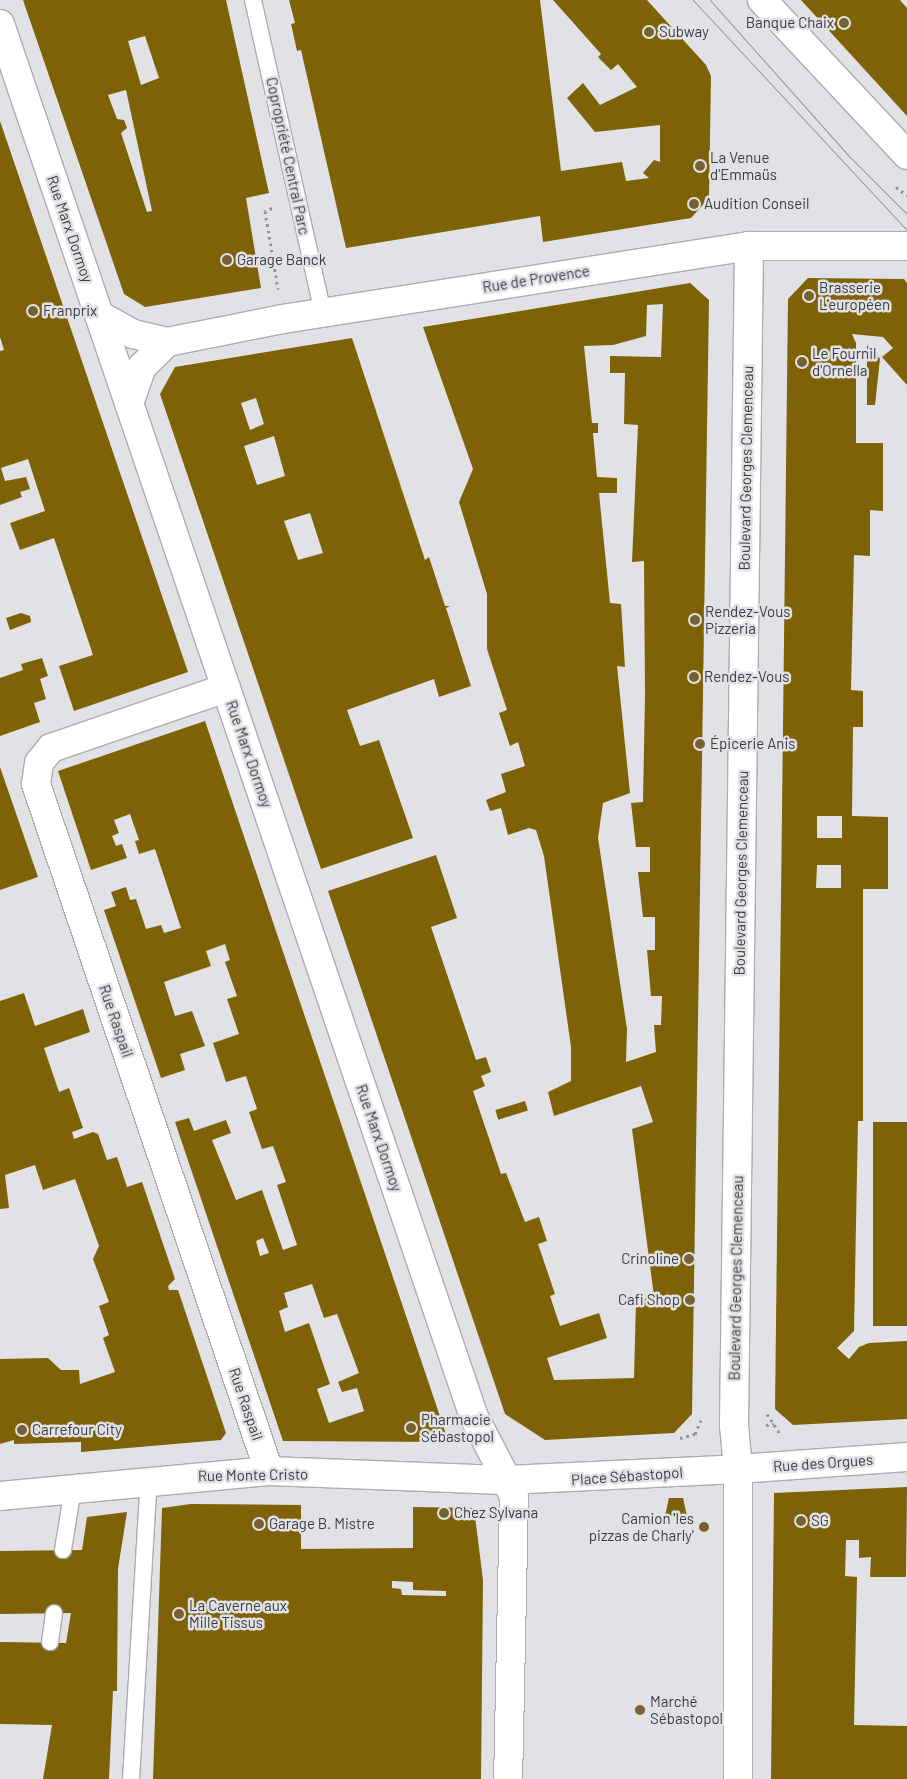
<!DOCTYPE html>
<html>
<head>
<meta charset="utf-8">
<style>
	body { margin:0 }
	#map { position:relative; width:907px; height:1779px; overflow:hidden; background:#e0e2e6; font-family:Barlow,sans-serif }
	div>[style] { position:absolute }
	.building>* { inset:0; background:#7f6207; transform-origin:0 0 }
	.path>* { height:3px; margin-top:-1.5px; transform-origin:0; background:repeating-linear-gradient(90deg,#8e9092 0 2.5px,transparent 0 6.5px) }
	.roads { filter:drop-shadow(1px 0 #aaacaf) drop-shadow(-1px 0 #aaacaf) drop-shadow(0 1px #aaacaf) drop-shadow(0 -1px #aaacaf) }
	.service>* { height:16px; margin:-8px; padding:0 8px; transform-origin:8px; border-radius:8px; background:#fff }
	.minor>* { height:28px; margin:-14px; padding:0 14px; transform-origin:14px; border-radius:14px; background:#fff }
	.tertiary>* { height:28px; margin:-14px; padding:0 14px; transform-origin:14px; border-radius:14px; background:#fff }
	.tram>* { height:1px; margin:-0.5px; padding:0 0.5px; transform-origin:0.5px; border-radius:0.5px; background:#8e9092 }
	.dots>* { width:14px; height:14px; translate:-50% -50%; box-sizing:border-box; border:2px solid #e0e2e6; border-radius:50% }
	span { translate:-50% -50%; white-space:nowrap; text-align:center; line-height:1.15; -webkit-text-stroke:5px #e0e2e6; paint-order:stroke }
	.poi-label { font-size:15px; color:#3b3c3d }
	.right { translate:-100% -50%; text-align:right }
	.left { translate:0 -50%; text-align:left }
	.street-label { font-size:15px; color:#3b3c3d }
</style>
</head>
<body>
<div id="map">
	<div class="building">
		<i style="clip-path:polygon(evenodd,23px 0,226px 0,269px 193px,246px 198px,261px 288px,145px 307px,124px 294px,23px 0,145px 36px,159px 78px,141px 85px,128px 41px,145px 36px,23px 0,126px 90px,152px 211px,147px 212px,121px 133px,127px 128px,124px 120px,117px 119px,108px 95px,126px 90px)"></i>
		<i style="clip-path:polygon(289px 0,540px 0,561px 171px,622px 162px,626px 181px,649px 178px,643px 173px,654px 160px,660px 162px,660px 125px,595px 132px,567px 98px,583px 83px,600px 105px,637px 87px,618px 64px,611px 70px,598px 57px,601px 54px,553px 0,647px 0,706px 65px,711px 76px,709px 198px,691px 218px,543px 242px,540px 216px,346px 248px,301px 50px,297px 51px,291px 24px,295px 23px)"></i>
		<i style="clip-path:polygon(801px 0,900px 0,907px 8px,907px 116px)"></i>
		<i style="clip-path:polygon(0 121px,188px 672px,74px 711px,59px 666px,93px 655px,54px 538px,20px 550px,10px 523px,45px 511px,28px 459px,1px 468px,5px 481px,26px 477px,30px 489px,20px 492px,22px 497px,0 505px,0 351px,4px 350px,0 337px)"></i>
		<i style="clip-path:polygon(evenodd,808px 278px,904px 279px,907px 283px,907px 385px,882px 357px,893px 348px,883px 337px,852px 334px,856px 343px,856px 443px,883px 443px,883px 511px,870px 510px,870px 556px,854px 555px,851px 690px,863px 691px,863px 727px,853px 727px,852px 816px,888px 817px,888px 889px,863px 889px,863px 1121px,858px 1121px,854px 1331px,837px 1348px,849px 1359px,859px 1347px,869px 1343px,907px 1341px,907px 1419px,793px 1425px,775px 1409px,788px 299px,808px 278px,817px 816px,842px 816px,842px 838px,817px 838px,817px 816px,808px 278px,817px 865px,841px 865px,841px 888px,816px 888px,817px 865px)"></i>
		<i style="clip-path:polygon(evenodd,690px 283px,709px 300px,692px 1414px,674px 1433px,545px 1440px,505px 1414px,328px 891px,436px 855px,457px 918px,431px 927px,476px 1060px,486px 1057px,491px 1072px,481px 1076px,485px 1086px,473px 1091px,501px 1174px,506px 1173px,525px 1222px,539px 1217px,547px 1241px,538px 1244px,555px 1294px,550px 1296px,560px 1326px,599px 1313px,607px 1338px,547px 1358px,554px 1380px,634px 1378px,636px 1301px,654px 1296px,632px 1129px,653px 1122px,641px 1086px,554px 1116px,548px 1092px,571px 1081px,571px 1047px,544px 856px,536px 830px,529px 828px,508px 835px,501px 808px,490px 811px,486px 800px,506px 792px,501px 774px,525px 766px,518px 742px,510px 746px,499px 713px,507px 710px,487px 649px,487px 594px,459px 502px,473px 469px,423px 327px,690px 283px,663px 304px,661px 357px,610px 356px,610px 373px,625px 373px,624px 424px,638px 425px,632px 562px,644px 561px,645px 694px,643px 802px,631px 803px,636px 847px,650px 847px,650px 872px,638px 872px,643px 917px,655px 917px,655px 950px,647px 950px,651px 996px,662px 996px,661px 1025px,654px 1025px,656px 1052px,626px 1062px,627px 1029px,598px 838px,603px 803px,630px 793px,617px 666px,625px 667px,621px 604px,610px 603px,599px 493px,617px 493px,617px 478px,597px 477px,593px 433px,598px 433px,598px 423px,592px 423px,584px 346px,613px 345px,646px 336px,647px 305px,663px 304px)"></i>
		<i style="clip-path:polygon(evenodd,352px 338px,425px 560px,429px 557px,445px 606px,450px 606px,446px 608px,471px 686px,439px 697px,434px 679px,347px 710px,360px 746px,379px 740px,413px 838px,321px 869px,160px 394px,175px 367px,352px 338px,256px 398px,264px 424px,250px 430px,241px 403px,256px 398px,352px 338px,274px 436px,285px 476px,257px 485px,244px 446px,274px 436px,352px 338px,310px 513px,323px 553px,298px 560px,284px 521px,310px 513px)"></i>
		<i style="clip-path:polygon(867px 345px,880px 359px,875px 405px,867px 405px)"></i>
		<i style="clip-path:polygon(21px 613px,30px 616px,31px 622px,10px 630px,6px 618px)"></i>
		<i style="clip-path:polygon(42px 658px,48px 676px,40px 679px,46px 699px,34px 703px,40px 722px,0 736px,0 678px,23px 670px,21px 664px)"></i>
		<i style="clip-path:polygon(evenodd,205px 721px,448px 1440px,445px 1442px,283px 1441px,175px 1122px,189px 1118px,194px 1131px,226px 1120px,231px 1133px,212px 1140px,236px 1200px,262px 1190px,283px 1250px,297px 1245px,277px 1185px,286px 1182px,273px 1146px,262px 1149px,249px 1112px,257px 1109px,246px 1076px,226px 1082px,213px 1043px,239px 1034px,227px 999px,237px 996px,225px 962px,230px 960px,225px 944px,206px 951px,211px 966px,164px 982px,175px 1016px,192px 1011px,205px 1046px,180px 1054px,185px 1070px,161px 1078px,104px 910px,116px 906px,111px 892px,126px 887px,130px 900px,136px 899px,146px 929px,161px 925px,164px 933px,181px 928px,155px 849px,139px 854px,135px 841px,139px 840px,130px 814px,114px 820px,119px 833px,112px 836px,116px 846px,122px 844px,127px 858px,91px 870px,58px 771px,205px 721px,263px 1238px,269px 1253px,260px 1256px,256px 1241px,263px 1238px,205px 721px,312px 1284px,324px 1318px,337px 1314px,359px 1373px,338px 1382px,342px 1392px,357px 1388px,364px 1411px,329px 1423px,317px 1389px,330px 1384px,309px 1323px,285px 1332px,279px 1311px,288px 1307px,284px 1293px,312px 1284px)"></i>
		<i style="clip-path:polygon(0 767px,38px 877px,0 890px)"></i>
		<i style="clip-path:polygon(24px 993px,35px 1026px,83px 1009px,90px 1032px,44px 1048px,59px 1092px,69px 1088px,83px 1128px,72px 1132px,74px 1139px,93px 1132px,98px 1134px,107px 1160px,117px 1157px,127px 1187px,142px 1182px,175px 1279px,168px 1286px,169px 1290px,178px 1290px,226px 1433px,221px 1440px,81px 1452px,81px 1442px,14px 1444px,14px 1440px,0 1444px,0 1359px,48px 1358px,61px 1370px,79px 1370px,80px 1384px,115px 1372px,103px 1338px,109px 1335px,99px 1306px,109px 1302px,93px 1259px,99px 1246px,75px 1179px,43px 1190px,35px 1165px,5px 1175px,9px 1208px,0 1209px,0 1001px)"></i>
		<i style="left:525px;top:1101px;width:10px;height:31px;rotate:73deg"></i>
		<i style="left:873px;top:1122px;width:34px;height:204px"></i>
		<i style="clip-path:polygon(907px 1487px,906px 1577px,870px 1577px,871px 1557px,859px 1558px,859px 1540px,846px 1540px,845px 1576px,857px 1577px,854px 1725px,907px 1726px,907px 1779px,771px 1779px,774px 1493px)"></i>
		<i style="clip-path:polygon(669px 1498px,683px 1498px,687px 1516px,665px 1516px)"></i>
		<i style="clip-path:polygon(evenodd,191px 1504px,301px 1505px,301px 1549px,413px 1548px,413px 1507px,474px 1508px,483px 1580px,481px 1779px,153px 1779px,162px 1508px,191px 1504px,392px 1581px,413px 1582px,413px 1590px,446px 1591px,446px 1596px,402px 1595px,401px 1589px,392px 1588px,392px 1581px)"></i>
		<i style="clip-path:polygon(127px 1512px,118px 1569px,117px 1691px,113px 1691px,109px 1779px,43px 1779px,52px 1725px,0 1724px,0 1642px,66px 1643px,71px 1613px,0 1614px,0 1551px,82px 1550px,87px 1517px)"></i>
	</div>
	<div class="path">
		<i style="left:896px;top:187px;width:14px;rotate:36deg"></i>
		<i style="left:272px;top:208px;width:8px;rotate:157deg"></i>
		<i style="left:265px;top:211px;width:79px;rotate:80.5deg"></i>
		<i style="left:767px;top:1414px;width:24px;rotate:57deg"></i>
		<i style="left:766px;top:1425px;width:8px;rotate:-7deg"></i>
		<i style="left:680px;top:1438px;width:16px;rotate:-15deg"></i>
		<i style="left:695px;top:1434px;width:15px;rotate:-67deg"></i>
	</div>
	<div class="roads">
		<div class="service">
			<i style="left:253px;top:0;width:320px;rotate:77.4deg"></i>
			<i style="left:63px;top:1550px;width:63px;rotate:-80.8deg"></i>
			<i style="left:50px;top:1642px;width:29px;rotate:-82deg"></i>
			<i style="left:131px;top:1779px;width:300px;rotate:-86.6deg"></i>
		</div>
		<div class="minor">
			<i style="left:0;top:24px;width:1471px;rotate:71.21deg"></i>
			<i style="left:474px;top:1417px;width:71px;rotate:62.4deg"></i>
			<i style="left:99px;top:315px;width:39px;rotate:29deg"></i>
			<i style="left:133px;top:334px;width:35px;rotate:13deg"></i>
			<i style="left:167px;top:342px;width:118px;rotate:-11.2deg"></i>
			<i style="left:283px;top:319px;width:472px;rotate:-8.9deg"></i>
			<i style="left:129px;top:404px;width:39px;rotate:-71deg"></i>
			<i style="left:142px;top:367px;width:35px;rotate:-45deg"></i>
			<i style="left:226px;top:688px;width:185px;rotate:161.1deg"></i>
			<i style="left:51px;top:748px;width:19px;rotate:129deg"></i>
			<i style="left:39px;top:763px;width:21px;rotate:98deg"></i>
			<i style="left:36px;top:784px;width:725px;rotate:71.27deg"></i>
			<i style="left:738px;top:1469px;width:169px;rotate:-4.1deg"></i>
		</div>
		<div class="tertiary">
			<i style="left:762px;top:0;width:212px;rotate:46.9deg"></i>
			<i style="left:507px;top:1480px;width:18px;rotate:68deg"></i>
			<i style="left:514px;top:1497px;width:282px;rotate:91.2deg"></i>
			<i style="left:0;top:1496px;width:270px;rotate:-5.3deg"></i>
			<i style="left:269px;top:1471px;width:238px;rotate:2.2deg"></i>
			<i style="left:507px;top:1480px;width:231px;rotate:-2.7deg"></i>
			<i style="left:738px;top:1779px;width:310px;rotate:-90deg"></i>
			<i style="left:738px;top:1469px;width:44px;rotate:-95.2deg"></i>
			<i style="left:734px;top:1425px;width:1179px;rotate:-89.27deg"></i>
			<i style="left:749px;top:246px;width:158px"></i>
		</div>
	</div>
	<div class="tram">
		<i style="left:693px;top:0;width:314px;rotate:47.1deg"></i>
		<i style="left:710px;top:0;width:210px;rotate:48.3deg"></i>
		<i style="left:850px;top:157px;width:81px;rotate:45deg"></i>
	</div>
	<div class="dots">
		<i style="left:844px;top:23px;background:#766231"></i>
		<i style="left:649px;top:32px;background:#766231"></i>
		<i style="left:700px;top:166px;background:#766231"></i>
		<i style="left:694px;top:204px;background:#766231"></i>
		<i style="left:227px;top:260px;background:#766231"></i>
		<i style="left:809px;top:296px;background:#766231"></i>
		<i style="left:33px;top:311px;background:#766231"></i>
		<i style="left:802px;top:362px;background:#766231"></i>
		<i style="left:695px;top:620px;background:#766231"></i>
		<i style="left:694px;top:677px;background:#766231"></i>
		<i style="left:700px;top:744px;background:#766231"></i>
		<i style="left:689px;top:1259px;background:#766231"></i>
		<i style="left:690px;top:1300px;background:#766231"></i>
		<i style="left:411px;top:1428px;background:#766231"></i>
		<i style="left:22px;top:1430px;background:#766231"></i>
		<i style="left:444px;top:1513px;background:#766231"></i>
		<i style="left:801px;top:1521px;background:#766231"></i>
		<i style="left:259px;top:1524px;background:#766231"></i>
		<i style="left:704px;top:1527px;background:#766231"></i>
		<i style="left:179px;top:1614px;background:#766231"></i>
		<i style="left:640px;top:1710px;background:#766231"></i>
	</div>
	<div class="poi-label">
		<span class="right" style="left:834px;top:23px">Banque Chaix</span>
		<span class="left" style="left:659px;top:32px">Subway</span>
		<span class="left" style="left:710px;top:166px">La Venue<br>d'Emmaüs</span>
		<span class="left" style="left:704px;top:204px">Audition Conseil</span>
		<span class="left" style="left:237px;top:260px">Garage Banck</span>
		<span class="left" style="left:819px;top:296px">Brasserie<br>L'européen</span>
		<span class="left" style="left:43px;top:311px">Franprix</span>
		<span class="left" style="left:812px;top:362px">Le Fournil<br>d'Ornella</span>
		<span class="left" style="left:705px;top:620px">Rendez-Vous<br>Pizzeria</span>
		<span class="left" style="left:704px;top:677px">Rendez-Vous</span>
		<span class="left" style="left:710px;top:744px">Épicerie Anis</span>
		<span class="right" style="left:679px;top:1259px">Crinoline</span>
		<span class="right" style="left:680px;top:1300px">Cafi Shop</span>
		<span class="left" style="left:421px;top:1428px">Pharmacie<br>Sébastopol</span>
		<span class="left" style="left:32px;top:1430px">Carrefour City</span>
		<span class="left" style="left:454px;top:1513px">Chez Sylvana</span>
		<span class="right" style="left:694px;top:1527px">Camion 'les<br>pizzas de Charly'</span>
		<span class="left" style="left:811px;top:1521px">SG</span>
		<span class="left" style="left:269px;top:1524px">Garage B. Mistre</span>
		<span class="left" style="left:189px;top:1614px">La Caverne aux<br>Mille Tissus</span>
		<span class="left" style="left:650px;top:1710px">Marché<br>Sébastopol</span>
	</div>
	<div class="street-label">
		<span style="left:288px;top:156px;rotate:78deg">Copropriété Central Parc</span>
		<span style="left:70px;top:229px;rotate:71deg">Rue Marx Dormoy</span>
		<span style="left:536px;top:279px;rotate:-9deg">Rue de Provence</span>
		<span style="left:746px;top:468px;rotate:-89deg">Boulevard Georges Clemenceau</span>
		<span style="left:249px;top:754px;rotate:71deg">Rue Marx Dormoy</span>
		<span style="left:741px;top:873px;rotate:-89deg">Boulevard Georges Clemenceau</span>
		<span style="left:116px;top:1021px;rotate:71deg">Rue Raspail</span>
		<span style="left:379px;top:1138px;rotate:71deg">Rue Marx Dormoy</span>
		<span style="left:736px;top:1278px;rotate:-89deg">Boulevard Georges Clemenceau</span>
		<span style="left:246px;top:1404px;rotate:71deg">Rue Raspail</span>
		<span style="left:823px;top:1463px;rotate:-4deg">Rue des Orgues</span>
		<span style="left:253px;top:1475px;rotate:-1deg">Rue Monte Cristo</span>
		<span style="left:627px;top:1476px;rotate:-4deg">Place Sébastopol</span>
	</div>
</div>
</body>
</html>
